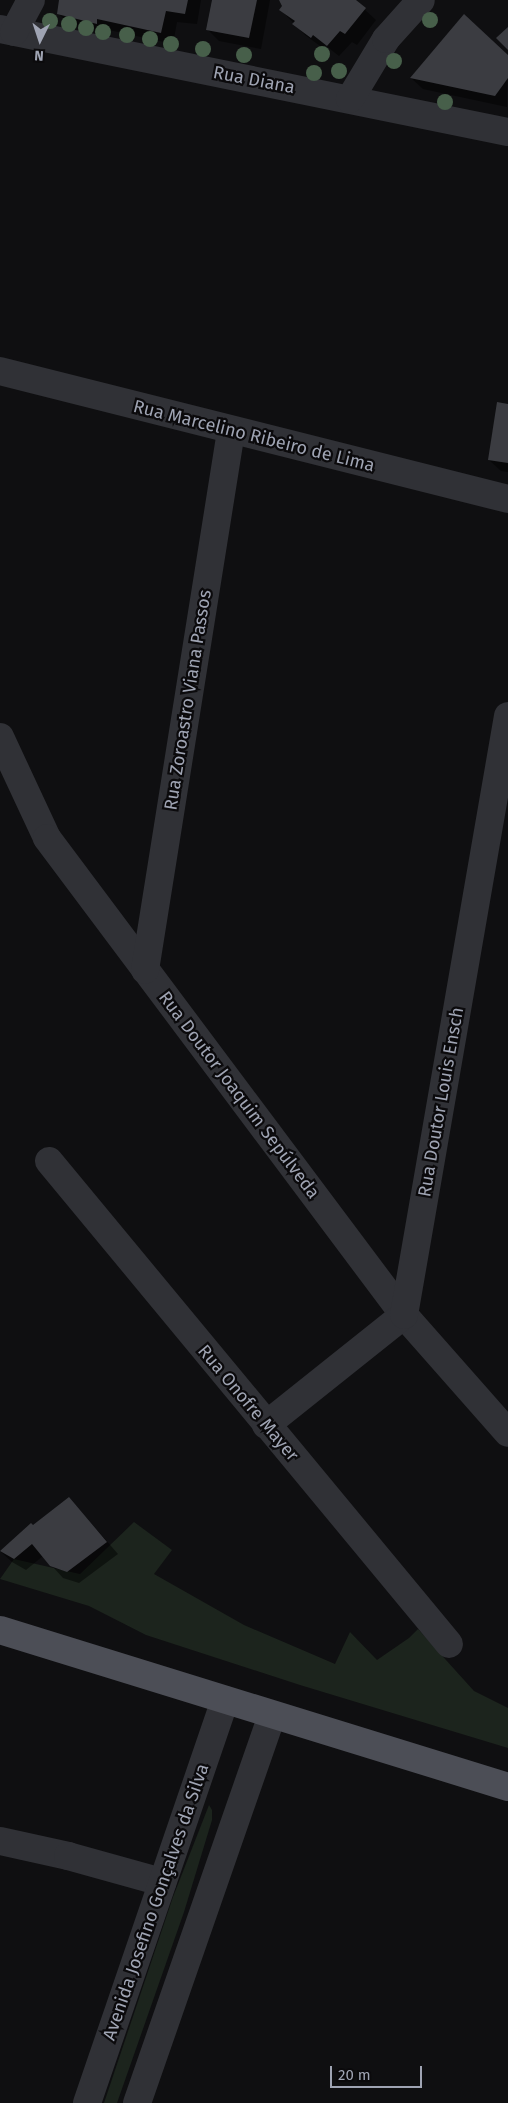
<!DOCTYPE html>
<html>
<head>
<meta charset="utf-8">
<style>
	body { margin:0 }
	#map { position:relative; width:508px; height:2103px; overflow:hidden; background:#0f0f11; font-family:"Fira Sans",sans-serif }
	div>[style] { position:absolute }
	.green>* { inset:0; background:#1c241d }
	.shadow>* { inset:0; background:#0007 }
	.building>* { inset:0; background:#3b3c41 }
	.minor>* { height:28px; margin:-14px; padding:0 14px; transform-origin:14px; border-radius:14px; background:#303136 }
	.major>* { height:28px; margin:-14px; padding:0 14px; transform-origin:14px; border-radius:14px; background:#4c4e56 }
	.trees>* { width:16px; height:16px; margin:-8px; border-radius:50%; background:#475f4a }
	span { translate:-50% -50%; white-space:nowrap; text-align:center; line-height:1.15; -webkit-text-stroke:4.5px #0b0a0c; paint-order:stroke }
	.street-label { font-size:18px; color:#9fa4b3 }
	.north { position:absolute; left:15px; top:15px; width:50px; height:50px; -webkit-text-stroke:4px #0b0a0c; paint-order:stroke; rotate:184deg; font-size:14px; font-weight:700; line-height:20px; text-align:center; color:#9fa4b3 }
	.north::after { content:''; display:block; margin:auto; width:18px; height:22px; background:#9fa4b3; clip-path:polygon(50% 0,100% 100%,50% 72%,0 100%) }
	.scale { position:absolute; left:330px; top:2066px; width:92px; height:22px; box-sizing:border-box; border:2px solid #9fa4b3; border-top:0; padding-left:6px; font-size:15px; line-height:18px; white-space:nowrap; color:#9fa4b3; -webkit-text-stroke:4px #0b0a0c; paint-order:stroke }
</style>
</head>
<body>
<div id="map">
	<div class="green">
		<i style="clip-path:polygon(134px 1522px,172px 1550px,154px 1574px,244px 1625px,335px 1664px,350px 1632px,377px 1660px,409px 1638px,418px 1629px,474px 1691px,508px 1708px,508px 1748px,300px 1685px,146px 1635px,89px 1606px,0 1579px,14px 1559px,80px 1574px)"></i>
		<i style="clip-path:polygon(209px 1805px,212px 1810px,212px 1820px,184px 1912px,117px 2103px,104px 2103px,173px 1897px)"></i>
	</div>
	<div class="shadow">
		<i style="clip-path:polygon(60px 0,201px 0,197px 24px,177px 22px,173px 44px,109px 30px,108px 34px,70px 25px,59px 14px)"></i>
		<i style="clip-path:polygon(213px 0,270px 0,261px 49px,219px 41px,207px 29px)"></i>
		<i style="clip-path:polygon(281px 0,354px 0,376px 20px,357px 45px,352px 42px,339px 56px,325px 45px,323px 48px,305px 35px,281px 10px,284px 6px)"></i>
		<i style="clip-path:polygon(508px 57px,507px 107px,423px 89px,411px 78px)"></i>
		<i style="clip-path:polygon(508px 405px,508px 472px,501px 471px,489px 460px)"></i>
		<i style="clip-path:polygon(69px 1498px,118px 1554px,79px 1583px,63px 1578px,43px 1556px,26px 1570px,12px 1562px,0 1551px)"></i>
	</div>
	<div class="building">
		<i style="clip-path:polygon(59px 0,188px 0,185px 14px,166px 11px,161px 33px,97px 19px,97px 24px,57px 14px)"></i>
		<i style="clip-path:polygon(212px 0,257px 0,249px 38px,206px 30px)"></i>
		<i style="clip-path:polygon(279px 0,356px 0,366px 8px,345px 34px,340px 31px,327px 46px,313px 35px,311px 38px,292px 24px,295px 21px,279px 10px,282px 6px)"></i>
		<i style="clip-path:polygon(464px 14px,508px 55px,508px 78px,495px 96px,410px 78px)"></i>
		<i style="clip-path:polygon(508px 27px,508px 50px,496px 38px)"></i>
		<i style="clip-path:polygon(497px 402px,508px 404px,508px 463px,488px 460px)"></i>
		<i style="clip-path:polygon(69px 1497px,107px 1542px,67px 1572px,50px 1566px,32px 1544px,14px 1559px,0 1551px,31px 1523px,33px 1525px)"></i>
	</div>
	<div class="minor">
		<i style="left:0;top:29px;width:518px;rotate:11.46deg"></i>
		<i style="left:14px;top:32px;width:36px;rotate:-62deg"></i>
		<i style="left:350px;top:99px;width:70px;rotate:-59deg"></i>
		<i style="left:386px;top:39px;width:52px;rotate:-48.1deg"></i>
		<i style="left:0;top:371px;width:524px;rotate:14.14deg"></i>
		<i style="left:0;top:737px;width:111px;rotate:65deg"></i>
		<i style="left:47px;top:838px;width:596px;rotate:53.19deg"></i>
		<i style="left:404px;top:1315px;width:157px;rotate:48.6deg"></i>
		<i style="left:145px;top:970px;width:546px;rotate:-80.93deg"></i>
		<i style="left:49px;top:1161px;width:627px;rotate:50.37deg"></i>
		<i style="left:266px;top:1425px;width:176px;rotate:-38.6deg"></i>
		<i style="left:404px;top:1315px;width:608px;rotate:-80.15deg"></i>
		<i style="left:0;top:1841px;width:70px;rotate:12.4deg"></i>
		<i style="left:68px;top:1856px;width:98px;rotate:15.5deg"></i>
		<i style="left:87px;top:2103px;width:426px;rotate:-71.1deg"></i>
		<i style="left:137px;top:2103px;width:411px;rotate:-70.8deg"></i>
	</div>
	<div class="major">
		<i style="left:0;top:1630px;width:532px;rotate:17.17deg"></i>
	</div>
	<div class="trees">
		<i style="left:430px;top:20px"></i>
		<i style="left:50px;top:21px"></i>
		<i style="left:69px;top:24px"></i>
		<i style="left:86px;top:28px"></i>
		<i style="left:103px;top:32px"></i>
		<i style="left:127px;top:35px"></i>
		<i style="left:150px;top:39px"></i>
		<i style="left:171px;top:44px"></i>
		<i style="left:203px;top:49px"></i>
		<i style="left:322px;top:54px"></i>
		<i style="left:244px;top:55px"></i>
		<i style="left:394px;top:61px"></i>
		<i style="left:339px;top:71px"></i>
		<i style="left:314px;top:73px"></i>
		<i style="left:445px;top:102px"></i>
	</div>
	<div class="street-label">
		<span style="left:254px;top:80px;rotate:11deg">Rua Diana</span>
		<span style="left:254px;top:436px;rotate:14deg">Rua Marcelino Ribeiro de Lima</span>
		<span style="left:188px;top:700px;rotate:-81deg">Rua Zoroastro Viana Passos</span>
		<span style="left:239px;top:1095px;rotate:53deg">Rua Doutor Joaquim Sepúlveda</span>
		<span style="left:441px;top:1102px;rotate:-80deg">Rua Doutor Louis Ensch</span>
		<span style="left:248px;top:1403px;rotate:50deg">Rua Onofre Mayer</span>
		<span style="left:156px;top:1902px;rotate:-71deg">Avenida Josefino Gonçalves da Silva</span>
	</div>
	<div class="north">N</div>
	<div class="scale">20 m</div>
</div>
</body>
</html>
